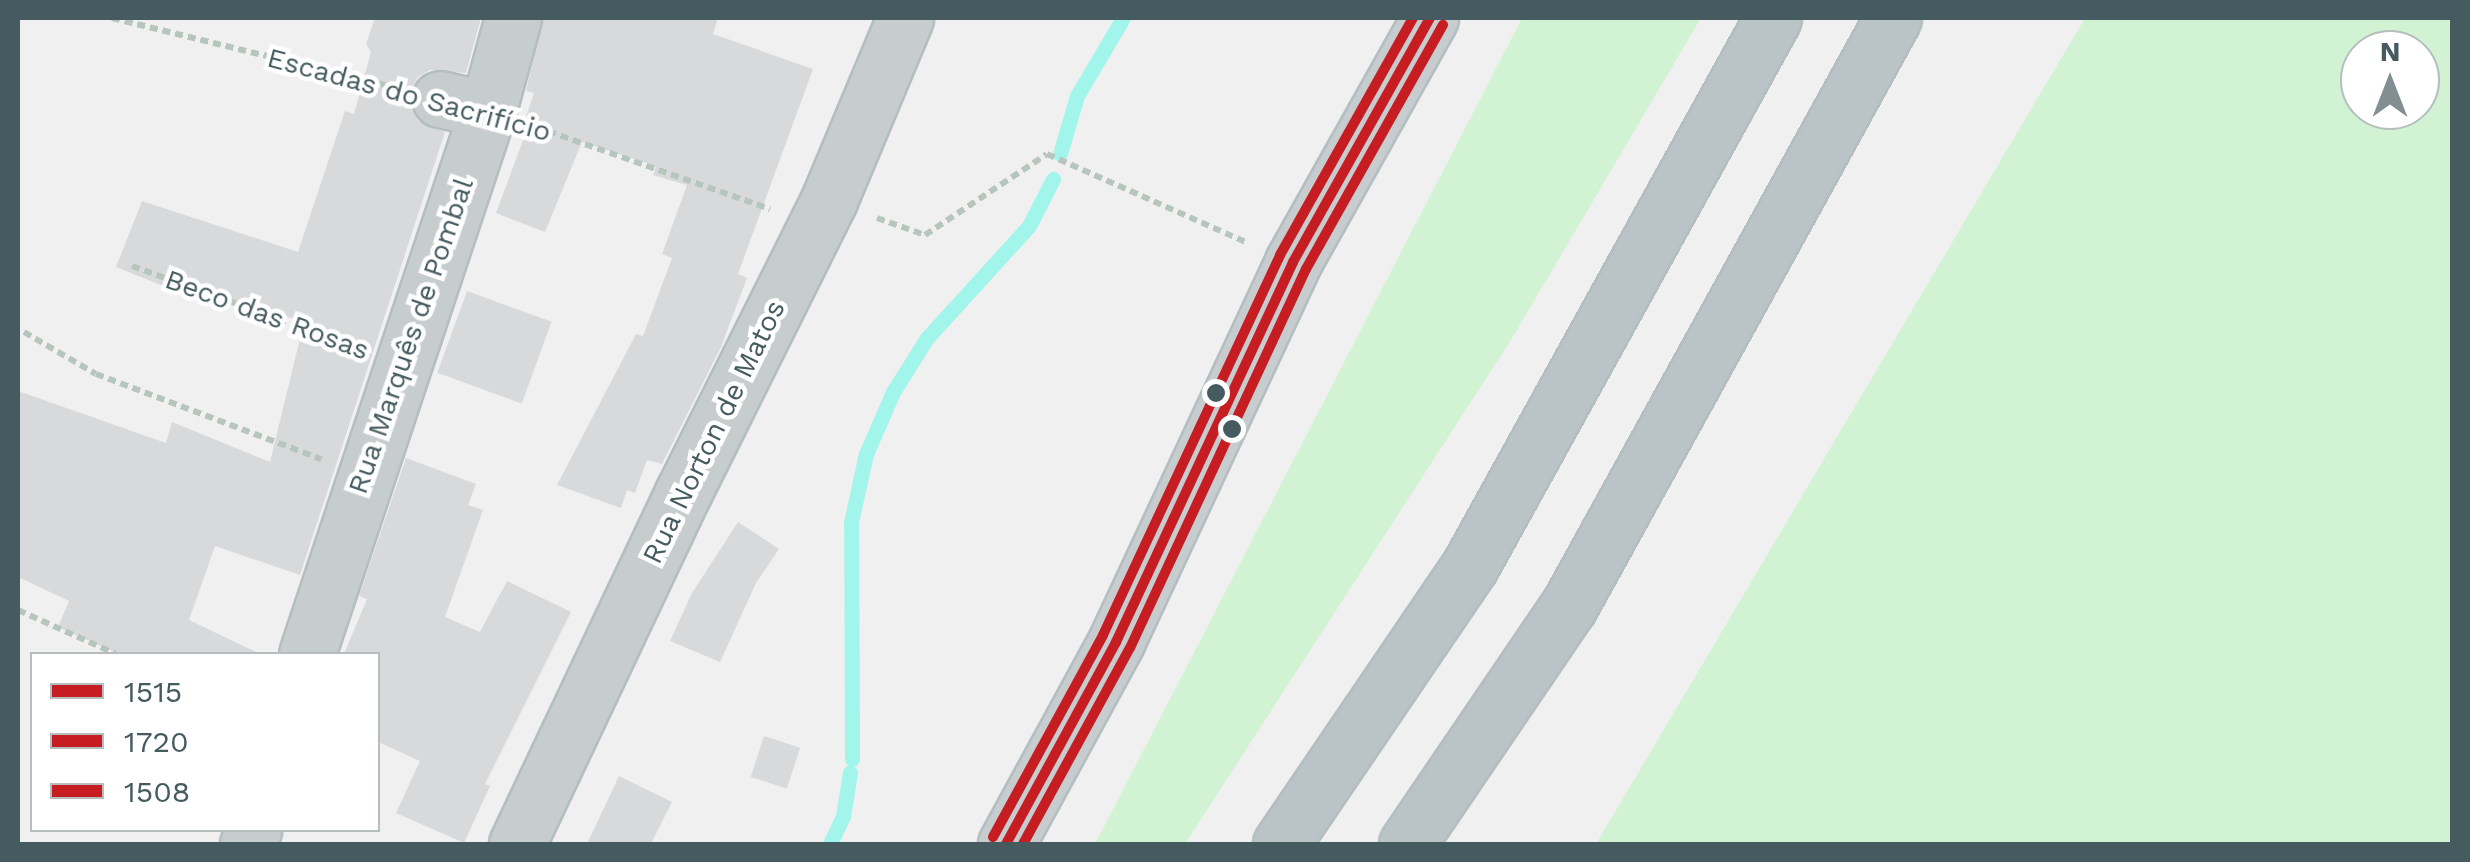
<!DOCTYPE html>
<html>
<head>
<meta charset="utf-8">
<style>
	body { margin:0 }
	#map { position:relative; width:2470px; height:862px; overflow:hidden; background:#f1f0f0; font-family:"Work Sans",sans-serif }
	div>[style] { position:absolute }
	.green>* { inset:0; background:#d2f3d3 }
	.stream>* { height:15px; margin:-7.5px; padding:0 7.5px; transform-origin:7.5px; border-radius:7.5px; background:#a2f5eb }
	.building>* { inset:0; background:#d8d9da; transform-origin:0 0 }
	.path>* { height:6px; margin-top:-3px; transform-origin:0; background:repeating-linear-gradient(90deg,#b6c6bc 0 8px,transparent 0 13px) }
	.roads { filter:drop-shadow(2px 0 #b4bec1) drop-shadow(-2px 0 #b4bec1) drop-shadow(0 2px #b4bec1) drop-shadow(0 -2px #b4bec1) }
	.street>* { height:55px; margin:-27.5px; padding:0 27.5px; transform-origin:27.5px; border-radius:27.5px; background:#c7cccd }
	.secondary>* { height:55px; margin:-27.5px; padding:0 27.5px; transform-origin:27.5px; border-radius:27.5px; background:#c7cdcf }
	.highway>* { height:55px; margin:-27.5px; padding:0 27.5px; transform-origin:27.5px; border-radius:27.5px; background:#bac3c5 }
	.bus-1>* { height:10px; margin:-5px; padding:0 5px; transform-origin:5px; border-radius:5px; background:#c61d23 }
	.bus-2>* { height:10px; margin:-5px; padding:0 5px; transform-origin:5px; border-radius:5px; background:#c61d23 }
	.bus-3>* { height:10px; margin:-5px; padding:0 5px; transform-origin:5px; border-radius:5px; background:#c61d23 }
	.dots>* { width:28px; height:28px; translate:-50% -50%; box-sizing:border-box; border:5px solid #fff; border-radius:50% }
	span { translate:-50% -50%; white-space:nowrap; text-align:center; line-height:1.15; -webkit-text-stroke:9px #fff; paint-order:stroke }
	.street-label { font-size:28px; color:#455b5f }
	.frame { position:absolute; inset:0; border:20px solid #455b5f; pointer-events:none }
	.legend { position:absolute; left:30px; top:652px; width:350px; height:180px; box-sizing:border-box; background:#fff; border:2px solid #b5bdbf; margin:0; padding:12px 18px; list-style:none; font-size:30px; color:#455b5f }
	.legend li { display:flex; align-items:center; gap:20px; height:50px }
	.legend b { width:50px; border:2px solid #b5bdbf }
	.north { position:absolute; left:2340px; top:30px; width:100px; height:100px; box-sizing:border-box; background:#fff; border:2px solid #b5bdbf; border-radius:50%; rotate:0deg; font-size:28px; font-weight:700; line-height:40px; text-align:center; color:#455b5f }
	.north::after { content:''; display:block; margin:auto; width:35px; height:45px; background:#818f92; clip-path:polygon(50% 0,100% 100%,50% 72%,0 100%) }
</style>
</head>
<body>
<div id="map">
	<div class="green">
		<i style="clip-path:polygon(1522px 18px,1701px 18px,1511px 340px,1185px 844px,1095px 844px)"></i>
		<i style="clip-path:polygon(evenodd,2085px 18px,2452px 18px,2452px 844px,1596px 844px,2085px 18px,2360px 50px,2420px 50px,2420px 110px,2360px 110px,2360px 50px)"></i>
	</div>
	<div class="stream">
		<i style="left:1060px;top:154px;width:60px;rotate:-73.7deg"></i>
		<i style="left:1077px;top:96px;width:91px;rotate:-59.5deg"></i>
		<i style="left:852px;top:759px;width:237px;rotate:-90.2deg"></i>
		<i style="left:851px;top:522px;width:70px;rotate:-77.6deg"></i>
		<i style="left:866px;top:454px;width:68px;rotate:-66.5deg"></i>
		<i style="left:893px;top:392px;width:64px;rotate:-57.8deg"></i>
		<i style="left:927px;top:338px;width:151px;rotate:-47.7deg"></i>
		<i style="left:1029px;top:226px;width:53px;rotate:-62.9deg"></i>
		<i style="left:830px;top:844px;width:31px;rotate:-65deg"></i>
		<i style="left:843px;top:816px;width:44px;rotate:-80.8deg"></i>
	</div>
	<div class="building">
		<i style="clip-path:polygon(375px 18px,481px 18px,466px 73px,430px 70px,418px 77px,410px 91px,410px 107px,418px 121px,445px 132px,300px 575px,215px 546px,189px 620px,260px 654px,119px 654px,58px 627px,69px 601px,18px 577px,18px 391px,166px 443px,172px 422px,270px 462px,304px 322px,182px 283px,178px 292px,116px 267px,142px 201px,298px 252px,345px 111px,354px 114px,371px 52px,366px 44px)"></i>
		<i style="clip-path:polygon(543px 18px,718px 18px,713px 34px,813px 69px,738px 274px,747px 278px,721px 347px,662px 464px,647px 460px,635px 493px,627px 490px,621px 508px,557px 485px,636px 334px,643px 336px,672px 258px,662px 254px,687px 185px,653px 175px,656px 166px,582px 142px,545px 232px,496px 213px,528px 127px,523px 126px,534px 93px,526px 91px)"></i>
		<i style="left:467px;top:291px;width:90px;height:87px;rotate:20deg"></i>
		<i style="clip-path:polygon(406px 458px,476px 484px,468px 505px,483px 510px,445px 617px,480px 632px,507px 581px,571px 612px,485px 784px,490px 786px,464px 843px,396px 813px,420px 761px,378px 742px,378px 654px,344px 654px,367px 599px,359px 596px)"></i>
		<i style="clip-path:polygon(738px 522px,779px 549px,756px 583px,720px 662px,670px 641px,692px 593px)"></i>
		<i style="left:764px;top:736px;width:38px;height:43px;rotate:18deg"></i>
		<i style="clip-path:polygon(619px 776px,672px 802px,651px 844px,587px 844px)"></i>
	</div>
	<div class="path">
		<i style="left:112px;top:18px;width:288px;rotate:13.8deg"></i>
		<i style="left:536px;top:127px;width:248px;rotate:19.3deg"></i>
		<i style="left:877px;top:218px;width:51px;rotate:19.5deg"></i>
		<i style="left:925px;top:235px;width:146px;rotate:-33.6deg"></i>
		<i style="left:1047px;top:154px;width:220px;rotate:23.9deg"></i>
		<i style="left:132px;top:266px;width:239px;rotate:19.8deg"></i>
		<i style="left:24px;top:332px;width:83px;rotate:30.3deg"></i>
		<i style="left:96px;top:374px;width:241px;rotate:20.7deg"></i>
		<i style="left:18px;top:610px;width:107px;rotate:24.2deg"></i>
	</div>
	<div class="roads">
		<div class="street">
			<i style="left:440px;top:99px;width:49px;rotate:12.9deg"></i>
			<i style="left:307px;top:654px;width:573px;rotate:-71.6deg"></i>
			<i style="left:488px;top:110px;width:95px;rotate:-74.8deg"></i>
			<i style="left:248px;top:844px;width:15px;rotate:-70deg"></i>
			<i style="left:517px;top:844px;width:388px;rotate:-64.7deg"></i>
			<i style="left:683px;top:493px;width:327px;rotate:-63.5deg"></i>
			<i style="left:829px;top:200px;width:197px;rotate:-67.3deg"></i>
		</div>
		<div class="secondary">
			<i style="left:1006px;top:844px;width:230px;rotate:-61.4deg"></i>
			<i style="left:1116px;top:642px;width:419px;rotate:-65deg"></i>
			<i style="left:1293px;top:262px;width:280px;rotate:-60.7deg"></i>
		</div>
		<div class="highway">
			<i style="left:1281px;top:844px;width:336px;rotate:-55.8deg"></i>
			<i style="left:1470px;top:566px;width:626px;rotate:-61.06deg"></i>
			<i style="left:1407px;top:844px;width:288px;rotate:-55.8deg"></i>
			<i style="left:1569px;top:606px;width:671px;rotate:-61.14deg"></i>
		</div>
	</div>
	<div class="bus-1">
		<i style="left:1006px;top:844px;width:230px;rotate:-61.4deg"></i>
		<i style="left:1116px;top:642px;width:419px;rotate:-65deg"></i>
		<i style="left:1293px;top:262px;width:280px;rotate:-60.7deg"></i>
	</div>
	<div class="bus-2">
		<i style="left:1023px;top:844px;width:223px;rotate:-61.4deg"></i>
		<i style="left:1130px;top:648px;width:418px;rotate:-65.1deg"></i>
		<i style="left:1306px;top:269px;width:280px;rotate:-60.7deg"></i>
	</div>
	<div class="bus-3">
		<i style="left:993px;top:837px;width:230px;rotate:-61.4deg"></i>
		<i style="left:1103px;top:635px;width:419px;rotate:-65deg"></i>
		<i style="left:1280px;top:255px;width:272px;rotate:-60.7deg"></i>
	</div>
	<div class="dots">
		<i style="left:1216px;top:393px;background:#455b5f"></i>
		<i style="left:1232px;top:429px;background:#455b5f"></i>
	</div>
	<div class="street-label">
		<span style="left:409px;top:95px;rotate:15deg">Escadas do Sacrifício</span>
		<span style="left:267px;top:315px;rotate:20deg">Beco das Rosas</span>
		<span style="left:411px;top:336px;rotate:-71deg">Rua Marquês de Pombal</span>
		<span style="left:714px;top:432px;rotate:-64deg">Rua Norton de Matos</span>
	</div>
	<div class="frame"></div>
	<ul class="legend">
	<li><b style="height:12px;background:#c61d23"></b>1515</li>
	<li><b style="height:12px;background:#c61d23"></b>1720</li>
	<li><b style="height:12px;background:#c61d23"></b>1508</li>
	</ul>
	<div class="north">N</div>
</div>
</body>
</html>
